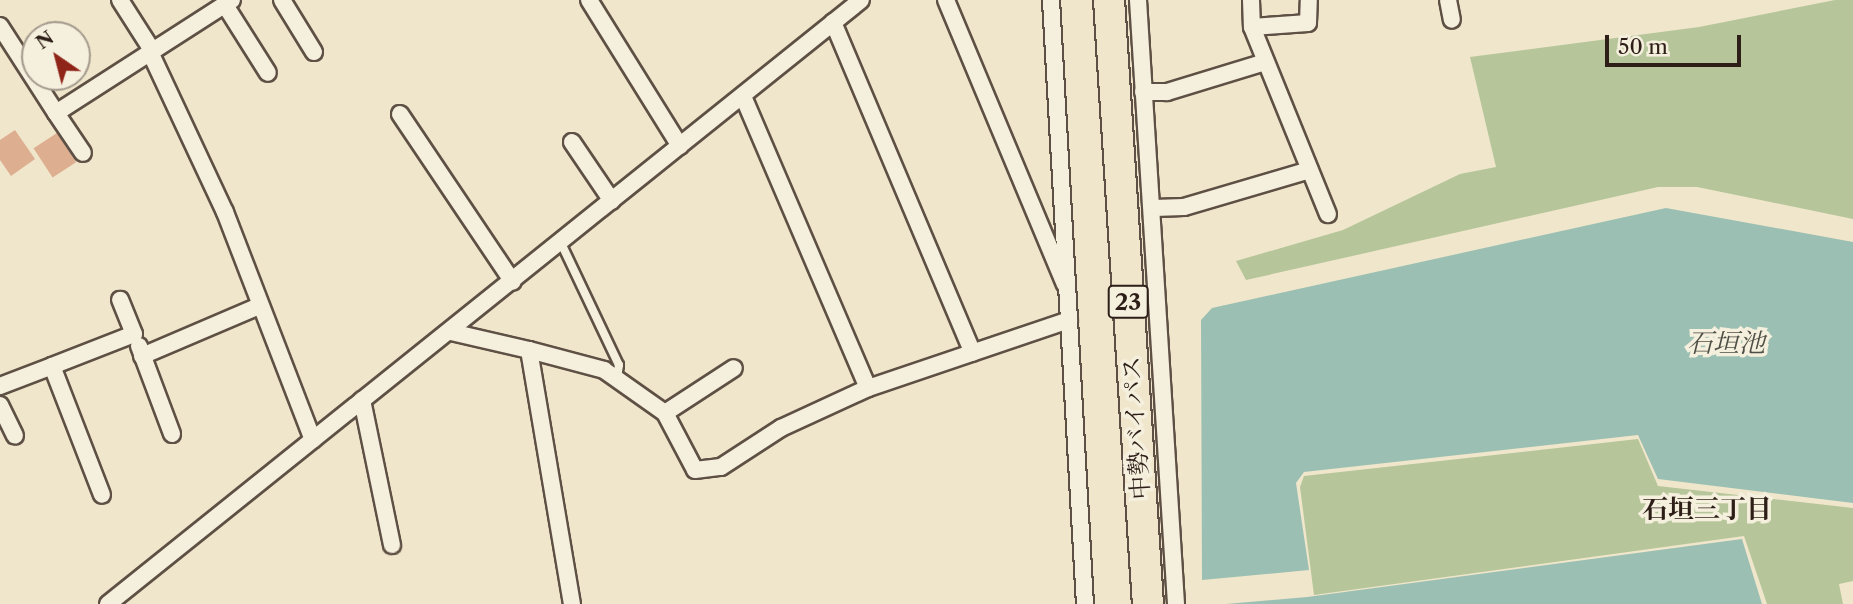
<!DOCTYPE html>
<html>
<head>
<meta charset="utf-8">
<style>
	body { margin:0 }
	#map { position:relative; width:1853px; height:604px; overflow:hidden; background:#f0e6cb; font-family:"Libre Caslon Text","Noto Serif JP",serif }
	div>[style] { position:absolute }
	.green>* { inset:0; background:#b6c69a }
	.water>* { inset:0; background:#9bc0b3 }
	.building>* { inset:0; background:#ddae90; transform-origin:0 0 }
	.roads { filter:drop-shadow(2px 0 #5e5044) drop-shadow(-2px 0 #5e5044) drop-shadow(0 2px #5e5044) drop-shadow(0 -2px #5e5044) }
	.lane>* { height:8px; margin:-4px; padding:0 4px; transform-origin:4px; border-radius:4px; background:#f5efdd }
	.street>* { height:16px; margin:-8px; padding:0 8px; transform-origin:8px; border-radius:8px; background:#f5efdd }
	.highway>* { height:30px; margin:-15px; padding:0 15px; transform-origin:15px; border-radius:15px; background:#f0e6cb }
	span { translate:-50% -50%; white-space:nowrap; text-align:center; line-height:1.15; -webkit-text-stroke:7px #f5efdd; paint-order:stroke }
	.shield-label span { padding:2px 5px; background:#f5efdd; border:2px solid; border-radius:5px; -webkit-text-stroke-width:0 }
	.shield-label { font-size:23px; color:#2d1e17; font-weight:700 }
	.street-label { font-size:24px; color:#2d1e17 }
	.water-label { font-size:26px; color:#4e4f46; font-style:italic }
	.neighbourhood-label { font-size:26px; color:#2d1e17; font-weight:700 }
	.north { position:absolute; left:21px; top:21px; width:70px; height:70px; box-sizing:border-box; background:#f5efdd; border:2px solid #a59b8e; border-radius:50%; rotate:325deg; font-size:19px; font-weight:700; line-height:28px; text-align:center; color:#2d1e17 }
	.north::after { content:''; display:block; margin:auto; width:24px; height:32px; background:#8f2418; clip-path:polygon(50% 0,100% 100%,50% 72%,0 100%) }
	.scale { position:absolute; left:1605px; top:35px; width:136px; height:32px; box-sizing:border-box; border:4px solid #2d1e17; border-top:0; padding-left:9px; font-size:21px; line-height:24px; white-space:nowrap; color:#2d1e17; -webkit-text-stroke:5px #f5efdd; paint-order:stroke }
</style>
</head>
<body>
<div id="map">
	<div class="green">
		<i style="clip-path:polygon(1835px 0,1853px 0,1853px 219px,1697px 187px,1658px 187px,1246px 280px,1236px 261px,1343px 230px,1460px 174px,1496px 167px,1470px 57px,1699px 27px)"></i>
		<i style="clip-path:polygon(1638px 439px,1658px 486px,1853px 508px,1853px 581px,1839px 584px,1843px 604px,1767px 604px,1744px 536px,1314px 595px,1300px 487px,1304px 476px)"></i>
	</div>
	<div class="water">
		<i style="clip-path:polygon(1666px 208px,1853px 242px,1853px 503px,1658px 479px,1638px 435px,1304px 472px,1296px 483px,1309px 570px,1202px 580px,1201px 320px,1212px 308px)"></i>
		<i style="clip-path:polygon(1742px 539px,1762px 604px,1226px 604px,1307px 597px)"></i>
	</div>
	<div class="building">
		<i style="clip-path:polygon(15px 130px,35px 159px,11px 176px,0 160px,0 140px)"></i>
		<i style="left:57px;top:133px;width:35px;height:28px;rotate:57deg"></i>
	</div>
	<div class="roads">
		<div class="lane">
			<i style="left:561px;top:243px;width:135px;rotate:64.6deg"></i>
			<i style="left:619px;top:365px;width:13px;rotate:99deg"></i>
		</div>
		<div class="street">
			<i style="left:120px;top:0;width:59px;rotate:57.4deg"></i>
			<i style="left:282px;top:0;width:61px;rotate:58.4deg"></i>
			<i style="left:589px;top:0;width:172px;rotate:58.1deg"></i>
			<i style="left:946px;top:0;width:308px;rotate:67.3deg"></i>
			<i style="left:1051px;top:0;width:605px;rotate:86.78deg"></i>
			<i style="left:1138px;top:0;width:605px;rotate:86.4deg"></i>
			<i style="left:1251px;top:0;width:27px;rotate:88deg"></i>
			<i style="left:1252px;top:27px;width:202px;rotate:67.9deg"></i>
			<i style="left:1448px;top:0;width:20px;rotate:79deg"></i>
			<i style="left:225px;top:5px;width:80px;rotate:57.7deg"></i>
			<i style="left:833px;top:22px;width:359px;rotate:67.1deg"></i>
			<i style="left:0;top:26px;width:103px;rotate:57.2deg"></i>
			<i style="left:56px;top:113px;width:209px;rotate:-32.7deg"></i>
			<i style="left:1252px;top:27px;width:56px;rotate:-4.1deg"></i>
			<i style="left:1308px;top:23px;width:23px;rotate:-88deg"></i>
			<i style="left:150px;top:52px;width:177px;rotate:64.9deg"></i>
			<i style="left:225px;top:212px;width:244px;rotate:68.9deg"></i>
			<i style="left:1143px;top:92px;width:24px"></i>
			<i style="left:1167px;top:92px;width:102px;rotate:-17deg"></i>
			<i style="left:56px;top:113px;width:48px;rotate:56deg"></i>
			<i style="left:400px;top:114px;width:202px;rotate:56.1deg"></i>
			<i style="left:572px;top:142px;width:71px;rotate:55.9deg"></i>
			<i style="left:1154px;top:208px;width:30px;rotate:-2deg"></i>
			<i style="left:1184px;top:207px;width:131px;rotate:-16.4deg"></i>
			<i style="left:451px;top:332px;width:80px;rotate:13deg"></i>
			<i style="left:529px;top:350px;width:258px;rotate:80.4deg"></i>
			<i style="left:139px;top:346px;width:94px;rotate:69.4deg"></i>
			<i style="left:529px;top:350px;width:78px;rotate:14.9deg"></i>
			<i style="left:604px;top:370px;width:75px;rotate:35.2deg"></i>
			<i style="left:665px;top:413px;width:82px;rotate:-33.1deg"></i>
			<i style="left:142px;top:356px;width:127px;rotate:-23.1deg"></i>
			<i style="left:52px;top:366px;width:88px;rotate:-21.3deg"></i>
			<i style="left:134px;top:334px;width:37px;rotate:-112deg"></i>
			<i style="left:0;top:386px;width:56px;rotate:-21deg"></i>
			<i style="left:52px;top:366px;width:138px;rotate:68.8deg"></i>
			<i style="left:868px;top:388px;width:212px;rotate:-18.7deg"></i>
			<i style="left:362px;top:400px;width:148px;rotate:78.3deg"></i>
			<i style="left:0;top:405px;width:34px;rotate:64deg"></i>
			<i style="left:665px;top:413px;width:64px;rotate:62.2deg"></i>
			<i style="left:695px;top:470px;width:26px;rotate:-7deg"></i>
			<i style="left:721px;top:467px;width:72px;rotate:-33deg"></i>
			<i style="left:781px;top:428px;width:96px;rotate:-24.7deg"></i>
			<i style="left:868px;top:388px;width:318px;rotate:-113.2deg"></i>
			<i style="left:108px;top:604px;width:965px;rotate:-38.73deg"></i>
		</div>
		<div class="highway">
			<i style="left:1109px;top:0;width:605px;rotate:86.31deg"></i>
		</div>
	</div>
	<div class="shield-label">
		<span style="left:1128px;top:302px">23</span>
	</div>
	<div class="street-label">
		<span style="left:1136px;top:428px;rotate:-94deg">中勢バイパス</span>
	</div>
	<div class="water-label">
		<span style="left:1726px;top:344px">石垣池</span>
	</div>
	<div class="neighbourhood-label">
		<span style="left:1707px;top:510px">石垣三丁目</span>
	</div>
	<div class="north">N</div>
	<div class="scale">50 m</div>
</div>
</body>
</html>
